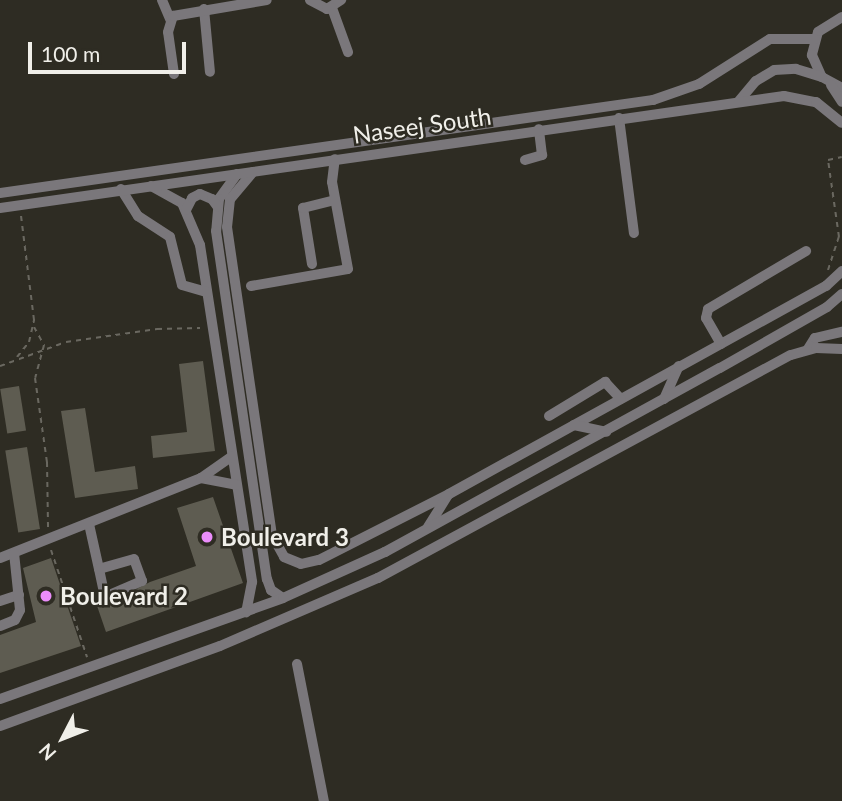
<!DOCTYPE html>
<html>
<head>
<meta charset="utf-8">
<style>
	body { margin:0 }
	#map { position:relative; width:842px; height:801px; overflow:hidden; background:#2e2c23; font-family:Lato,sans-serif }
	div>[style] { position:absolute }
	.building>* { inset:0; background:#5e5c51; transform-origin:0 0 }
	.path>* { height:2px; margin-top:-1px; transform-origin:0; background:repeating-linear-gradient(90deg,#6a6860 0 5px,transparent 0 10px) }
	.minor>* { height:10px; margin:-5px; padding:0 5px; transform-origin:5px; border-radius:5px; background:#7a777b }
	.dots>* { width:19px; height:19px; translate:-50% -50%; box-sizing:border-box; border:4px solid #2e2c23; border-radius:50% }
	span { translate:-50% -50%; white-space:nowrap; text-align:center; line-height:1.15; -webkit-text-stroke:5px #2e2c23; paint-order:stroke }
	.street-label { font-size:24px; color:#f0efe9 }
	.poi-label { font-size:24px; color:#f0efe9; font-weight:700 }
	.left { translate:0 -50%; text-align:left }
	.north { position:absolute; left:28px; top:703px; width:70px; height:70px; -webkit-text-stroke:5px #2e2c23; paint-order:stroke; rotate:228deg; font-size:19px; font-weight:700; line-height:28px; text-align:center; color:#f0efe9 }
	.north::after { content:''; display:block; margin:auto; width:24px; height:32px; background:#f0efe9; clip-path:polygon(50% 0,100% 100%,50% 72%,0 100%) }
	.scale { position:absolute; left:28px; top:42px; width:158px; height:32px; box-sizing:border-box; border:4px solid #f0efe9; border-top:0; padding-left:9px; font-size:21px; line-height:24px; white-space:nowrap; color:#f0efe9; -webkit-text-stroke:5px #2e2c23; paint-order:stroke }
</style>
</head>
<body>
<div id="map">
	<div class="building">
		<i style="clip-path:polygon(203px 361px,215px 451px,153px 458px,151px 436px,187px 432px,179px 364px)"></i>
		<i style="left:19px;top:386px;width:45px;height:19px;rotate:81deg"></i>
		<i style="clip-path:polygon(85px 408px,95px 472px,135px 466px,138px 489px,75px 498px,61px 411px)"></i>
		<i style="left:27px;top:447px;width:83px;height:22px;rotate:81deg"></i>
		<i style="clip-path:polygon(213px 497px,243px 583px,106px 632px,95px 600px,112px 602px,150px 582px,196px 566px,177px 508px)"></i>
		<i style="clip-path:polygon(51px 558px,81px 646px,0 673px,0 635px,36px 622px,23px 568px)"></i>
	</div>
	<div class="path">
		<i style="left:828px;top:270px;width:35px;rotate:-72deg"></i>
		<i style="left:839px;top:237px;width:78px;rotate:-98.1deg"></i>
		<i style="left:828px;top:160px;width:14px;rotate:-12deg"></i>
		<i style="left:34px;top:327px;width:21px;rotate:61deg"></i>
		<i style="left:44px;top:345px;width:34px;rotate:105deg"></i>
		<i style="left:35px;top:378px;width:85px;rotate:81.9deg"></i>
		<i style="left:47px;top:462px;width:65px;rotate:89.1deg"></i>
		<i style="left:17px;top:357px;width:19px;rotate:-51deg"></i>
		<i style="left:29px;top:342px;width:23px;rotate:-77deg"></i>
		<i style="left:34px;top:320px;width:106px;rotate:-97.1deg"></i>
		<i style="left:0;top:366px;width:70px;rotate:-20deg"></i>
		<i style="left:66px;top:342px;width:92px;rotate:-8.1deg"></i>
		<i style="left:157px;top:329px;width:43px;rotate:-1.3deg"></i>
		<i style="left:51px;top:550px;width:113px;rotate:71.4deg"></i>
	</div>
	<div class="minor">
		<i style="left:162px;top:0;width:21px;rotate:67deg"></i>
		<i style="left:310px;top:0;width:19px;rotate:28deg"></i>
		<i style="left:327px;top:9px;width:17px;rotate:-33deg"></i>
		<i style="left:332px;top:8px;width:47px;rotate:70deg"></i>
		<i style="left:204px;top:9px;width:63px;rotate:84.6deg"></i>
		<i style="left:842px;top:17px;width:28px;rotate:148deg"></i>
		<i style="left:818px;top:32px;width:24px;rotate:105deg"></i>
		<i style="left:812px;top:55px;width:24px;rotate:66deg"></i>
		<i style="left:822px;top:77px;width:23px;rotate:29deg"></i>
		<i style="left:174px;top:74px;width:42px;rotate:-98.1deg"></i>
		<i style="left:168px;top:32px;width:17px;rotate:-73deg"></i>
		<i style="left:173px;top:16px;width:95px;rotate:-9.7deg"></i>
		<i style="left:831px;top:85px;width:20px;rotate:57deg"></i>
		<i style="left:739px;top:101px;width:26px;rotate:-50deg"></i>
		<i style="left:756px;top:81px;width:21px;rotate:-31deg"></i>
		<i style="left:774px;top:70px;width:22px;rotate:-3deg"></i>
		<i style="left:796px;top:69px;width:27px;rotate:17deg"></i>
		<i style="left:619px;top:118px;width:116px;rotate:82.6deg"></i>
		<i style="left:525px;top:160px;width:18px;rotate:-16deg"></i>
		<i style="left:542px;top:155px;width:26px;rotate:-97deg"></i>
		<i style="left:253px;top:172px;width:35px;rotate:130deg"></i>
		<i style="left:230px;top:199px;width:28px;rotate:96deg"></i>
		<i style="left:227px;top:227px;width:311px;rotate:81.7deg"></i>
		<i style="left:272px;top:535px;width:25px;rotate:61deg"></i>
		<i style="left:284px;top:557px;width:18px;rotate:22deg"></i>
		<i style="left:301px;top:564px;width:18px;rotate:-13deg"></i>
		<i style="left:319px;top:560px;width:146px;rotate:-26.9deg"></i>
		<i style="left:449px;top:494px;width:431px;rotate:-28.9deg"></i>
		<i style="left:826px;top:286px;width:22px;rotate:-43deg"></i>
		<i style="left:237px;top:174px;width:31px;rotate:126deg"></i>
		<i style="left:219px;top:199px;width:32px;rotate:95deg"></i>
		<i style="left:216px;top:231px;width:352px;rotate:81.7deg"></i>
		<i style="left:267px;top:579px;width:12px;rotate:70deg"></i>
		<i style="left:271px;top:590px;width:14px;rotate:34deg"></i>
		<i style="left:151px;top:186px;width:35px;rotate:29deg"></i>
		<i style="left:182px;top:203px;width:46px;rotate:66.8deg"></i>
		<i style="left:200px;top:245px;width:341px;rotate:81.2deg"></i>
		<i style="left:252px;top:582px;width:31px;rotate:101deg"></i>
		<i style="left:121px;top:189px;width:32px;rotate:58deg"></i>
		<i style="left:138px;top:216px;width:38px;rotate:33deg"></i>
		<i style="left:170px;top:237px;width:49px;rotate:76deg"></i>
		<i style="left:182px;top:285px;width:26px;rotate:16deg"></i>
		<i style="left:0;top:193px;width:660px;rotate:-8.11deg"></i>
		<i style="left:653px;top:100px;width:49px;rotate:-19.2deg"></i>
		<i style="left:699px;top:84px;width:84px;rotate:-32.4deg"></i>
		<i style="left:770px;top:39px;width:45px"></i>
		<i style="left:0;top:208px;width:792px;rotate:-8.13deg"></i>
		<i style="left:784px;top:96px;width:33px;rotate:11deg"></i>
		<i style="left:816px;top:102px;width:33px;rotate:39deg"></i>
		<i style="left:186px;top:210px;width:13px;rotate:-63deg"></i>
		<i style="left:192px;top:198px;width:9px;rotate:-27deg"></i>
		<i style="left:200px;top:194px;width:13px;rotate:23deg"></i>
		<i style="left:212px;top:199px;width:9px;rotate:54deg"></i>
		<i style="left:312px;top:264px;width:57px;rotate:-99.1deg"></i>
		<i style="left:303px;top:208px;width:33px;rotate:-14deg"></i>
		<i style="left:251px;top:286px;width:98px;rotate:-9.9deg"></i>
		<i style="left:348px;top:269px;width:88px;rotate:-100.4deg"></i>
		<i style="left:332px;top:182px;width:23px;rotate:-83deg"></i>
		<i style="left:721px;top:344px;width:30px;rotate:-120deg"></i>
		<i style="left:706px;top:318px;width:9px;rotate:-77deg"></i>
		<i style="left:708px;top:309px;width:114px;rotate:-30.6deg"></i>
		<i style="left:808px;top:349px;width:13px;rotate:-58deg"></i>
		<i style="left:815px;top:338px;width:28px;rotate:-13deg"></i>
		<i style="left:664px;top:399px;width:36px;rotate:-66deg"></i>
		<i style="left:549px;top:416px;width:66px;rotate:-31.3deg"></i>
		<i style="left:605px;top:382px;width:23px;rotate:47deg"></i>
		<i style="left:574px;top:425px;width:33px;rotate:12deg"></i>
		<i style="left:201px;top:478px;width:36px;rotate:11deg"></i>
		<i style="left:89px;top:524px;width:46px;rotate:77.5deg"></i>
		<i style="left:99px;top:569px;width:24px;rotate:78deg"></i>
		<i style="left:104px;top:592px;width:6px;rotate:31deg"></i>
		<i style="left:109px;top:595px;width:36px;rotate:-23deg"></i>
		<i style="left:142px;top:581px;width:23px;rotate:-110deg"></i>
		<i style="left:134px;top:559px;width:36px;rotate:164deg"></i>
		<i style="left:428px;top:527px;width:36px;rotate:-58deg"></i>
		<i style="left:0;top:558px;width:216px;rotate:-21.7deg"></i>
		<i style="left:201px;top:478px;width:37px;rotate:-35deg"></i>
		<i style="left:0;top:601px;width:20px;rotate:-18deg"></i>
		<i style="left:0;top:626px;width:16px;rotate:-22deg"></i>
		<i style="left:15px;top:620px;width:11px;rotate:-63deg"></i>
		<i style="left:20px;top:610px;width:57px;rotate:-96deg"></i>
		<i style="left:297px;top:664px;width:140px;rotate:78.9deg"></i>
		<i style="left:0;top:699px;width:300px;rotate:-19.6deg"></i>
		<i style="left:283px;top:598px;width:112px;rotate:-24.3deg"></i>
		<i style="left:385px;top:552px;width:382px;rotate:-28.8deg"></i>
		<i style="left:720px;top:368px;width:123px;rotate:-29.7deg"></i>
		<i style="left:827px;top:307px;width:20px;rotate:-41deg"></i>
		<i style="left:0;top:726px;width:234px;rotate:-20deg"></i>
		<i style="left:220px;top:646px;width:172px;rotate:-23.3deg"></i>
		<i style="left:378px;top:578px;width:469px;rotate:-28.4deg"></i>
		<i style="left:791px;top:355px;width:26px;rotate:-16deg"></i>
		<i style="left:816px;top:348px;width:26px;rotate:2deg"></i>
	</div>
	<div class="dots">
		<i style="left:207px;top:537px;background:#eb8dfb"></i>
		<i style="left:46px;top:596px;background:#eb8dfb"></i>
	</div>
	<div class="street-label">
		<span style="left:422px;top:125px;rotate:-8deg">Naseej South</span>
	</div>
	<div class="poi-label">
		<span class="left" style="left:221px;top:537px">Boulevard 3</span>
		<span class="left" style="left:60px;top:596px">Boulevard 2</span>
	</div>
	<div class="north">N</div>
	<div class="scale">100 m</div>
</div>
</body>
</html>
